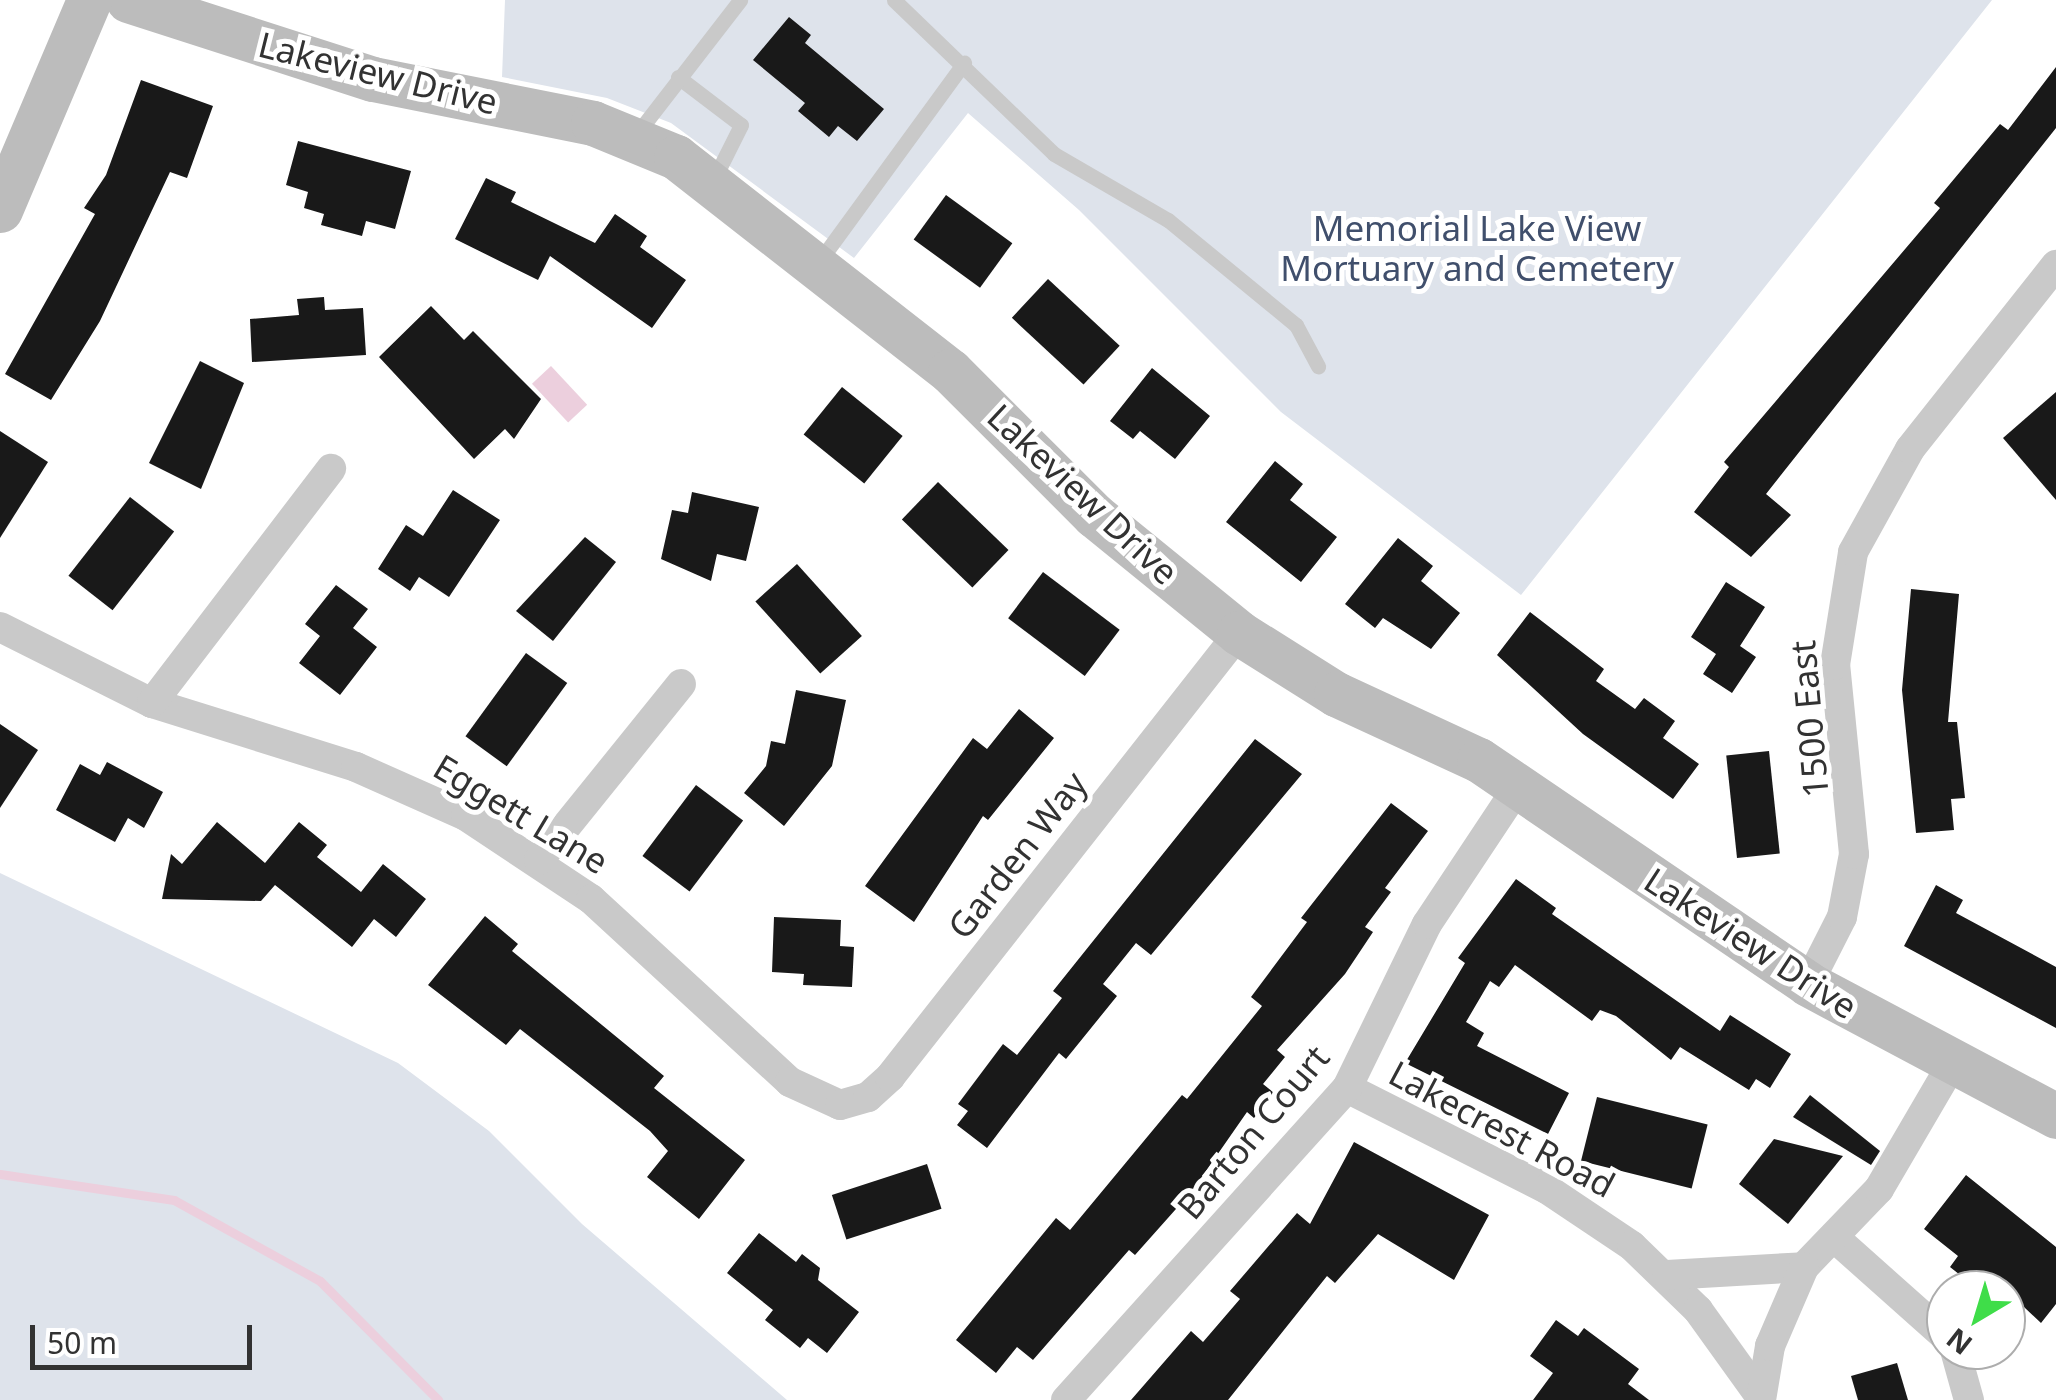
<!DOCTYPE html>
<html>
<head>
<meta charset="utf-8">
<style>
	body { margin:0 }
	#map { position:relative; width:2056px; height:1400px; overflow:hidden; background:#fff; font-family:"Noto Sans",sans-serif }
	div>[style] { position:absolute }
	.green>* { inset:0; background:#dee3eb }
	.water>* { inset:0; background:#eccfdd; transform-origin:0 0 }
	.stream>* { height:9px; margin:-4.5px; padding:0 4.5px; transform-origin:4.5px; border-radius:4.5px; background:#eccfdd }
	.building>* { inset:0; background:#191919; transform-origin:0 0 }
	.lane>* { height:15px; margin:-7.5px; padding:0 7.5px; transform-origin:7.5px; border-radius:7.5px; background:#c9c9c9 }
	.street>* { height:30px; margin:-15px; padding:0 15px; transform-origin:15px; border-radius:15px; background:#c9c9c9 }
	.secondary>* { height:45px; margin:-22.5px; padding:0 22.5px; transform-origin:22.5px; border-radius:22.5px; background:#bcbcbc }
	span { translate:-50% -50%; white-space:nowrap; text-align:center; line-height:1.15; -webkit-text-stroke:10px #fff; paint-order:stroke }
	.street-label { font-size:35px; color:#323232 }
	.park-label { font-size:35px; color:#404f6c }
	.north { position:absolute; left:1926px; top:1270px; width:100px; height:100px; box-sizing:border-box; background:#fff; border:2px solid #adadad; border-radius:50%; rotate:218deg; font-size:28px; font-weight:700; line-height:40px; text-align:center; color:#323232 }
	.north::after { content:''; display:block; margin:auto; width:35px; height:45px; background:#3fdd49; clip-path:polygon(50% 0,100% 100%,50% 72%,0 100%) }
	.scale { position:absolute; left:30px; top:1325px; width:222px; height:45px; box-sizing:border-box; border:5px solid #323232; border-top:0; padding-left:12px; font-size:30px; line-height:35px; white-space:nowrap; color:#323232; -webkit-text-stroke:8px #fff; paint-order:stroke }
</style>
</head>
<body>
<div id="map">
	<div class="green">
		<i style="clip-path:polygon(505px 0,1992px 0,1521px 595px,1281px 412px,1079px 210px,968px 113px,854px 258px,671px 123px,607px 98px,502px 77px)"></i>
		<i style="clip-path:polygon(0 873px,398px 1063px,489px 1131px,582px 1224px,787px 1400px,0 1400px)"></i>
	</div>
	<div class="water">
		<i style="left:551px;top:366px;width:53px;height:26px;rotate:47deg"></i>
	</div>
	<div class="stream">
		<i style="left:0;top:1174px;width:176px;rotate:8.5deg"></i>
		<i style="left:174px;top:1200px;width:167px;rotate:29deg"></i>
		<i style="left:320px;top:1281px;width:168px;rotate:45.2deg"></i>
	</div>
	<div class="building">
		<i style="clip-path:polygon(789px 17px,811px 35px,805px 43px,884px 109px,857px 141px,838px 126px,829px 137px,798px 111px,805px 103px,753px 60px)"></i>
		<i style="clip-path:polygon(2056px 67px,2056px 128px,1766px 494px,1791px 515px,1751px 557px,1694px 512px,1729px 467px,1724px 462px,1940px 208px,1934px 203px,2000px 124px,2008px 130px)"></i>
		<i style="clip-path:polygon(141px 80px,213px 106px,187px 178px,170px 172px,100px 321px,51px 400px,5px 374px,95px 214px,84px 208px,106px 175px)"></i>
		<i style="clip-path:polygon(298px 141px,411px 171px,395px 229px,366px 221px,362px 236px,321px 225px,324px 214px,304px 208px,308px 192px,286px 185px)"></i>
		<i style="clip-path:polygon(486px 178px,516px 192px,511px 202px,595px 243px,615px 214px,647px 236px,640px 247px,686px 280px,652px 328px,550px 256px,538px 280px,455px 239px)"></i>
		<i style="left:946px;top:195px;width:82px;height:55px;rotate:36deg"></i>
		<i style="left:1048px;top:279px;width:98px;height:53px;rotate:43deg"></i>
		<i style="clip-path:polygon(324px 297px,325px 310px,363px 308px,366px 355px,252px 362px,250px 319px,299px 315px,297px 299px)"></i>
		<i style="clip-path:polygon(431px 306px,464px 340px,473px 331px,541px 399px,514px 439px,505px 429px,474px 459px,379px 357px)"></i>
		<i style="clip-path:polygon(200px 361px,244px 383px,201px 489px,149px 463px)"></i>
		<i style="clip-path:polygon(1152px 368px,1210px 416px,1175px 459px,1140px 431px,1133px 439px,1110px 421px)"></i>
		<i style="left:842px;top:387px;width:78px;height:61px;rotate:39deg"></i>
		<i style="clip-path:polygon(2056px 392px,2056px 500px,2003px 438px)"></i>
		<i style="clip-path:polygon(0 431px,48px 462px,0 538px)"></i>
		<i style="clip-path:polygon(1275px 461px,1303px 484px,1290px 500px,1337px 537px,1301px 582px,1226px 522px)"></i>
		<i style="left:938px;top:482px;width:98px;height:52px;rotate:44deg"></i>
		<i style="clip-path:polygon(453px 490px,500px 520px,449px 597px,419px 577px,410px 591px,378px 569px,406px 525px,423px 536px)"></i>
		<i style="clip-path:polygon(692px 492px,759px 507px,746px 561px,717px 554px,711px 581px,661px 559px,672px 510px,688px 513px)"></i>
		<i style="left:130px;top:497px;width:56px;height:100px;rotate:38deg"></i>
		<i style="clip-path:polygon(585px 537px,616px 562px,553px 641px,516px 611px)"></i>
		<i style="clip-path:polygon(1398px 538px,1433px 566px,1421px 581px,1460px 613px,1431px 649px,1383px 618px,1375px 628px,1345px 604px)"></i>
		<i style="left:797px;top:564px;width:97px;height:56px;rotate:48deg"></i>
		<i style="left:1043px;top:572px;width:96px;height:58px;rotate:37deg"></i>
		<i style="clip-path:polygon(1726px 582px,1765px 607px,1740px 646px,1756px 657px,1732px 693px,1703px 674px,1716px 654px,1691px 637px)"></i>
		<i style="clip-path:polygon(336px 585px,368px 609px,353px 628px,377px 647px,340px 695px,299px 663px,320px 636px,305px 624px)"></i>
		<i style="clip-path:polygon(1911px 589px,1959px 594px,1948px 722px,1957px 722px,1965px 798px,1951px 799px,1954px 830px,1916px 833px,1902px 690px)"></i>
		<i style="clip-path:polygon(1530px 612px,1604px 669px,1596px 681px,1635px 709px,1644px 698px,1675px 721px,1663px 738px,1699px 764px,1673px 799px,1583px 734px,1497px 655px)"></i>
		<i style="left:526px;top:653px;width:51px;height:103px;rotate:36deg"></i>
		<i style="clip-path:polygon(796px 690px,846px 700px,832px 766px,784px 826px,744px 793px,766px 766px,771px 741px,785px 744px)"></i>
		<i style="clip-path:polygon(1019px 709px,1054px 738px,988px 820px,983px 816px,914px 922px,865px 886px,973px 738px,987px 749px)"></i>
		<i style="clip-path:polygon(0 724px,38px 750px,0 808px)"></i>
		<i style="clip-path:polygon(1255px 739px,1302px 774px,1151px 955px,1136px 943px,1103px 984px,1117px 996px,1066px 1059px,1059px 1053px,987px 1148px,957px 1125px,968px 1111px,958px 1104px,1003px 1044px,1017px 1055px,1062px 998px,1053px 991px)"></i>
		<i style="left:1769px;top:751px;width:103px;height:43px;rotate:84deg"></i>
		<i style="clip-path:polygon(107px 762px,163px 792px,144px 828px,128px 818px,115px 842px,56px 810px,80px 764px,100px 775px)"></i>
		<i style="left:696px;top:785px;width:59px;height:89px;rotate:37deg"></i>
		<i style="clip-path:polygon(1391px 803px,1428px 831px,1385px 888px,1391px 892px,1365px 927px,1373px 932px,1345px 974px,1277px 1050px,1285px 1057px,1263px 1084px,1274px 1093px,1254px 1118px,1247px 1112px,1192px 1191px,1135px 1255px,1129px 1250px,1033px 1360px,1017px 1347px,996px 1373px,956px 1340px,1056px 1218px,1070px 1230px,1182px 1095px,1187px 1099px,1262px 1006px,1251px 997px,1307px 922px,1301px 918px)"></i>
		<i style="clip-path:polygon(217px 822px,265px 863px,299px 822px,327px 845px,317px 857px,361px 892px,383px 864px,426px 899px,396px 937px,374px 919px,352px 947px,275px 885px,261px 901px,162px 899px,171px 854px,182px 864px)"></i>
		<i style="clip-path:polygon(1516px 879px,1556px 908px,1552px 914px,1720px 1031px,1730px 1015px,1791px 1054px,1770px 1088px,1756px 1079px,1749px 1090px,1680px 1047px,1671px 1060px,1616px 1016px,1600px 1010px,1592px 1021px,1515px 965px,1499px 987px,1490px 981px,1466px 1022px,1484px 1033px,1477px 1046px,1569px 1093px,1548px 1134px,1405px 1063px,1465px 963px,1458px 958px)"></i>
		<i style="clip-path:polygon(1936px 885px,1963px 900px,1956px 913px,2056px 967px,2056px 1028px,1904px 946px)"></i>
		<i style="clip-path:polygon(485px 916px,518px 944px,512px 951px,664px 1076px,654px 1088px,745px 1160px,699px 1219px,647px 1177px,668px 1151px,650px 1131px,520px 1029px,506px 1045px,428px 985px)"></i>
		<i style="clip-path:polygon(774px 917px,841px 920px,840px 946px,854px 947px,852px 987px,803px 985px,804px 974px,772px 972px)"></i>
		<i style="clip-path:polygon(1810px 1095px,1880px 1151px,1871px 1165px,1793px 1117px)"></i>
		<i style="left:1597px;top:1097px;width:114px;height:66px;rotate:14deg"></i>
		<i style="clip-path:polygon(1774px 1139px,1843px 1156px,1788px 1224px,1739px 1184px)"></i>
		<i style="clip-path:polygon(1354px 1142px,1489px 1215px,1454px 1280px,1378px 1234px,1335px 1283px,1327px 1276px,1228px 1400px,1131px 1400px,1191px 1331px,1203px 1342px,1240px 1299px,1230px 1291px,1297px 1213px,1310px 1224px)"></i>
		<i style="left:927px;top:1164px;width:47px;height:100px;rotate:72deg"></i>
		<i style="clip-path:polygon(1966px 1175px,2056px 1247px,2056px 1304px,2041px 1323px,2006px 1290px,1979px 1290px,1950px 1267px,1958px 1256px,1924px 1229px)"></i>
		<i style="clip-path:polygon(759px 1233px,796px 1262px,802px 1254px,820px 1268px,818px 1280px,859px 1312px,827px 1353px,808px 1338px,800px 1348px,765px 1320px,773px 1310px,727px 1273px)"></i>
		<i style="clip-path:polygon(1556px 1320px,1578px 1336px,1584px 1328px,1639px 1369px,1628px 1384px,1649px 1400px,1533px 1400px,1553px 1373px,1530px 1356px)"></i>
		<i style="clip-path:polygon(1897px 1363px,1908px 1400px,1858px 1400px,1851px 1376px)"></i>
	</div>
	<div class="lane">
		<i style="left:894px;top:0;width:222px;rotate:43.9deg"></i>
		<i style="left:1054px;top:154px;width:132px;rotate:30.1deg"></i>
		<i style="left:1168px;top:220px;width:166px;rotate:39.4deg"></i>
		<i style="left:1296px;top:325px;width:47px;rotate:61.8deg"></i>
		<i style="left:678px;top:77px;width:79px;rotate:37.3deg"></i>
		<i style="left:741px;top:125px;width:63px;rotate:116.6deg"></i>
		<i style="left:635px;top:136px;width:172px;rotate:-52.3deg"></i>
		<i style="left:818px;top:263px;width:248px;rotate:-53.9deg"></i>
	</div>
	<div class="street">
		<i style="left:0;top:627px;width:170px;rotate:26.6deg"></i>
		<i style="left:152px;top:703px;width:214px;rotate:17.4deg"></i>
		<i style="left:356px;top:767px;width:120px;rotate:24deg"></i>
		<i style="left:466px;top:816px;width:150px;rotate:33.6deg"></i>
		<i style="left:591px;top:899px;width:270px;rotate:42.6deg"></i>
		<i style="left:790px;top:1082px;width:55px;rotate:24.7deg"></i>
		<i style="left:840px;top:1105px;width:29px;rotate:-16deg"></i>
		<i style="left:868px;top:1097px;width:30px;rotate:-42deg"></i>
		<i style="left:890px;top:1077px;width:565px;rotate:-51.83deg"></i>
		<i style="left:152px;top:703px;width:295px;rotate:-52.6deg"></i>
		<i style="left:539px;top:860px;width:226px;rotate:-51.1deg"></i>
		<i style="left:1808px;top:984px;width:75px;rotate:-63.1deg"></i>
		<i style="left:1842px;top:917px;width:64px;rotate:-79.2deg"></i>
		<i style="left:1854px;top:854px;width:190px;rotate:-95.7deg"></i>
		<i style="left:1835px;top:665px;width:114px;rotate:-80.9deg"></i>
		<i style="left:1853px;top:552px;width:118px;rotate:-61deg"></i>
		<i style="left:1910px;top:449px;width:235px;rotate:-51.6deg"></i>
		<i style="left:1347px;top:1088px;width:224px;rotate:26.8deg"></i>
		<i style="left:1547px;top:1189px;width:102px;rotate:33.8deg"></i>
		<i style="left:1632px;top:1246px;width:92px;rotate:44.1deg"></i>
		<i style="left:1698px;top:1310px;width:101px;rotate:54.3deg"></i>
		<i style="left:1836px;top:1239px;width:147px;rotate:41.7deg"></i>
		<i style="left:1667px;top:1275px;width:137px;rotate:-3.3deg"></i>
		<i style="left:1804px;top:1267px;width:108px;rotate:-46.1deg"></i>
		<i style="left:1879px;top:1189px;width:145px;rotate:-59.7deg"></i>
		<i style="left:1955px;top:1350px;width:52px;rotate:74.4deg"></i>
		<i style="left:1066px;top:1400px;width:420px;rotate:-48deg"></i>
		<i style="left:1347px;top:1088px;width:182px;rotate:-64deg"></i>
		<i style="left:1427px;top:924px;width:168px;rotate:-56.4deg"></i>
		<i style="left:1761px;top:1400px;width:55px;rotate:-80.5deg"></i>
		<i style="left:1770px;top:1346px;width:86px;rotate:-66.7deg"></i>
	</div>
	<div class="secondary">
		<i style="left:128px;top:0;width:257px;rotate:17.9deg"></i>
		<i style="left:373px;top:79px;width:224px;rotate:11.3deg"></i>
		<i style="left:593px;top:123px;width:90px;rotate:22.3deg"></i>
		<i style="left:676px;top:157px;width:348px;rotate:38deg"></i>
		<i style="left:950px;top:371px;width:204px;rotate:45deg"></i>
		<i style="left:1094px;top:515px;width:187px;rotate:39.1deg"></i>
		<i style="left:1239px;top:633px;width:115px;rotate:32.2deg"></i>
		<i style="left:1336px;top:694px;width:157px;rotate:24.8deg"></i>
		<i style="left:1479px;top:760px;width:398px;rotate:34.2deg"></i>
		<i style="left:1808px;top:984px;width:281px;rotate:28deg"></i>
		<i style="left:0;top:210px;width:228px;rotate:-67deg"></i>
	</div>
	<div class="street-label">
		<span style="left:378px;top:73px;rotate:14deg">Lakeview Drive</span>
		<span style="left:1083px;top:494px;rotate:43deg">Lakeview Drive</span>
		<span style="left:1809px;top:719px;rotate:-95deg">1500 East</span>
		<span style="left:521px;top:814px;rotate:31deg">Eggett Lane</span>
		<span style="left:1017px;top:855px;rotate:-52deg">Garden Way</span>
		<span style="left:1751px;top:943px;rotate:33deg">Lakeview Drive</span>
		<span style="left:1502px;top:1129px;rotate:28deg">Lakecrest Road</span>
		<span style="left:1253px;top:1132px;rotate:-50deg">Barton Court</span>
	</div>
	<div class="park-label">
		<span style="left:1477px;top:248px">Memorial Lake View<br>Mortuary and Cemetery</span>
	</div>
	<div class="north">N</div>
	<div class="scale">50 m</div>
</div>
</body>
</html>
